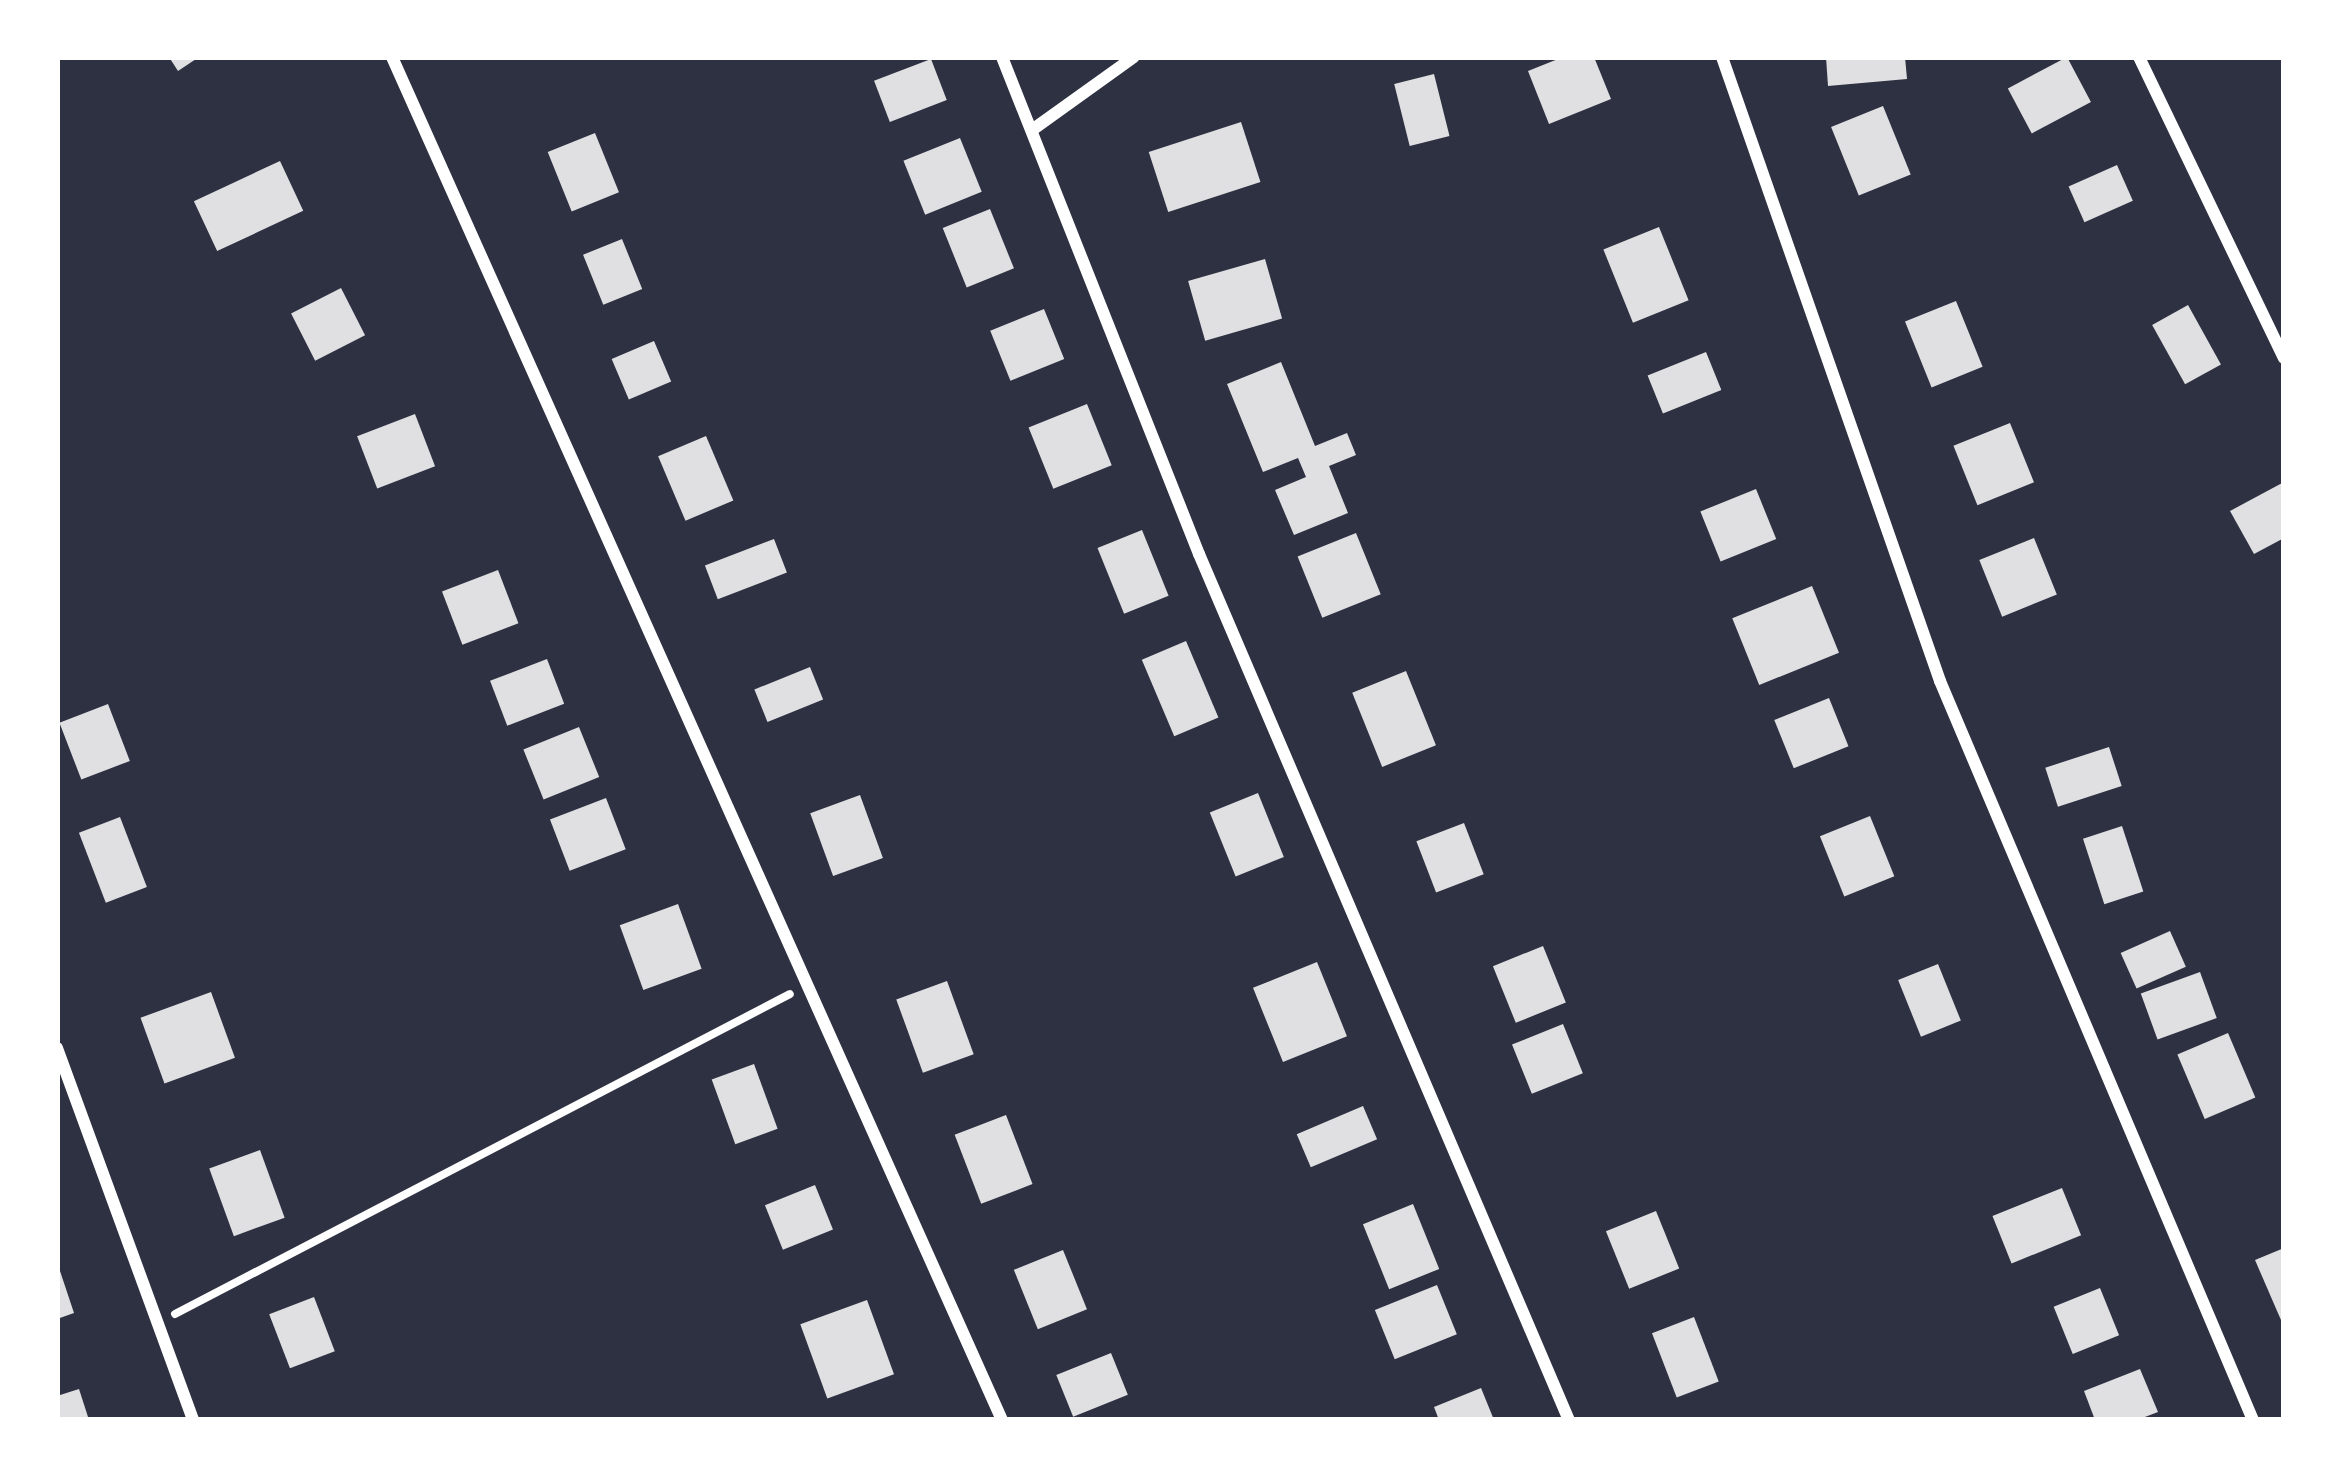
<!DOCTYPE html>
<html>
<head>
<meta charset="utf-8">
<style>
	body { margin:0 }
	#map { position:relative; width:2341px; height:1477px; overflow:hidden; background:#2d3142; font-family:Barlow,sans-serif }
	div>[style] { position:absolute }
	.building>* { inset:0; background:#e0e0e3; transform-origin:0 0 }
	.path>* { height:8px; margin:-4px; padding:0 4px; transform-origin:4px; border-radius:4px; background:#fff }
	.minor>* { height:12px; margin:-6px; padding:0 6px; transform-origin:6px; border-radius:6px; background:#fff }
	span { translate:-50% -50%; white-space:nowrap; text-align:center; line-height:1.15; -webkit-text-stroke:12px #fff; paint-order:stroke }
	.frame { position:absolute; inset:0; border:60px solid #fff; pointer-events:none }
</style>
</head>
<body>
<div id="map">
	<div class="building">
		<i style="clip-path:polygon(169px 57px,199px 57px,178px 71px)"></i>
		<i style="clip-path:polygon(1563px 57px,1594px 57px,1611px 99px,1549px 124px,1528px 71px)"></i>
		<i style="clip-path:polygon(1826px 57px,1905px 57px,1907px 79px,1828px 86px)"></i>
		<i style="left:2067px;top:57px;width:51px;height:67px;rotate:62deg"></i>
		<i style="left:931px;top:59px;width:44px;height:61px;rotate:69deg"></i>
		<i style="left:1434px;top:74px;width:64px;height:41px;rotate:76deg"></i>
		<i style="left:1883px;top:106px;width:74px;height:56px;rotate:68deg"></i>
		<i style="left:1241px;top:122px;width:63px;height:97px;rotate:72deg"></i>
		<i style="left:595px;top:133px;width:64px;height:51px;rotate:68deg"></i>
		<i style="left:960px;top:138px;width:58px;height:61px;rotate:68deg"></i>
		<i style="left:280px;top:161px;width:55px;height:95px;rotate:65deg"></i>
		<i style="left:2117px;top:165px;width:39px;height:53px;rotate:66deg"></i>
		<i style="left:990px;top:209px;width:64px;height:51px;rotate:68deg"></i>
		<i style="left:1659px;top:227px;width:79px;height:60px;rotate:68deg"></i>
		<i style="left:622px;top:239px;width:54px;height:42px;rotate:68deg"></i>
		<i style="left:1265px;top:259px;width:62px;height:80px;rotate:74deg"></i>
		<i style="left:341px;top:288px;width:53px;height:56px;rotate:63deg"></i>
		<i style="left:1956px;top:301px;width:71px;height:55px;rotate:68deg"></i>
		<i style="left:2188px;top:305px;width:68px;height:41px;rotate:61deg"></i>
		<i style="left:1044px;top:309px;width:54px;height:58px;rotate:68deg"></i>
		<i style="left:654px;top:341px;width:44px;height:46px;rotate:67deg"></i>
		<i style="left:1706px;top:352px;width:41px;height:63px;rotate:68deg"></i>
		<i style="clip-path:polygon(1281px 362px,1315px 446px,1347px 433px,1356px 455px,1329px 466px,1348px 513px,1294px 535px,1275px 490px,1306px 477px,1298px 458px,1263px 472px,1227px 384px)"></i>
		<i style="left:1087px;top:404px;width:66px;height:63px;rotate:68deg"></i>
		<i style="left:415px;top:414px;width:56px;height:62px;rotate:69deg"></i>
		<i style="left:2010px;top:423px;width:64px;height:61px;rotate:68deg"></i>
		<i style="left:706px;top:436px;width:70px;height:52px;rotate:67deg"></i>
		<i style="clip-path:polygon(2284px 482px,2284px 538px,2254px 554px,2230px 511px)"></i>
		<i style="left:1756px;top:489px;width:54px;height:60px;rotate:68deg"></i>
		<i style="left:1142px;top:530px;width:71px;height:48px;rotate:68deg"></i>
		<i style="left:1356px;top:533px;width:66px;height:63px;rotate:68deg"></i>
		<i style="left:2034px;top:538px;width:61px;height:59px;rotate:68deg"></i>
		<i style="left:774px;top:539px;width:36px;height:74px;rotate:69deg"></i>
		<i style="left:498px;top:570px;width:57px;height:60px;rotate:69deg"></i>
		<i style="left:1812px;top:586px;width:72px;height:86px;rotate:68deg"></i>
		<i style="left:1186px;top:641px;width:83px;height:48px;rotate:67deg"></i>
		<i style="left:547px;top:659px;width:48px;height:61px;rotate:69deg"></i>
		<i style="left:810px;top:667px;width:35px;height:60px;rotate:68deg"></i>
		<i style="left:1406px;top:671px;width:80px;height:58px;rotate:68deg"></i>
		<i style="left:1829px;top:698px;width:52px;height:59px;rotate:68deg"></i>
		<i style="left:108px;top:704px;width:61px;height:52px;rotate:69deg"></i>
		<i style="left:579px;top:727px;width:54px;height:60px;rotate:68deg"></i>
		<i style="left:2109px;top:747px;width:41px;height:67px;rotate:72deg"></i>
		<i style="left:1258px;top:793px;width:69px;height:52px;rotate:68deg"></i>
		<i style="left:860px;top:795px;width:67px;height:53px;rotate:70deg"></i>
		<i style="left:606px;top:798px;width:55px;height:60px;rotate:69deg"></i>
		<i style="left:1870px;top:816px;width:65px;height:54px;rotate:68deg"></i>
		<i style="left:120px;top:817px;width:75px;height:44px;rotate:69deg"></i>
		<i style="left:1464px;top:823px;width:55px;height:51px;rotate:69deg"></i>
		<i style="left:2122px;top:826px;width:69px;height:41px;rotate:72deg"></i>
		<i style="left:678px;top:904px;width:69px;height:62px;rotate:70deg"></i>
		<i style="left:2170px;top:931px;width:39px;height:54px;rotate:66deg"></i>
		<i style="left:1543px;top:946px;width:61px;height:54px;rotate:68deg"></i>
		<i style="left:1317px;top:962px;width:80px;height:69px;rotate:68deg"></i>
		<i style="left:1938px;top:964px;width:61px;height:43px;rotate:68deg"></i>
		<i style="left:2200px;top:972px;width:49px;height:63px;rotate:70deg"></i>
		<i style="left:947px;top:981px;width:78px;height:54px;rotate:70deg"></i>
		<i style="left:211px;top:992px;width:70px;height:75px;rotate:70deg"></i>
		<i style="left:1563px;top:1024px;width:53px;height:55px;rotate:68deg"></i>
		<i style="left:2228px;top:1033px;width:70px;height:55px;rotate:67deg"></i>
		<i style="left:754px;top:1064px;width:69px;height:45px;rotate:70deg"></i>
		<i style="left:1363px;top:1106px;width:36px;height:72px;rotate:67deg"></i>
		<i style="left:1006px;top:1115px;width:74px;height:55px;rotate:69deg"></i>
		<i style="left:260px;top:1150px;width:72px;height:54px;rotate:70deg"></i>
		<i style="left:815px;top:1185px;width:48px;height:54px;rotate:68deg"></i>
		<i style="left:2062px;top:1188px;width:51px;height:75px;rotate:68deg"></i>
		<i style="left:1413px;top:1204px;width:70px;height:54px;rotate:68deg"></i>
		<i style="left:1656px;top:1211px;width:62px;height:54px;rotate:68deg"></i>
		<i style="clip-path:polygon(2284px 1248px,2284px 1327px,2255px 1260px)"></i>
		<i style="left:1063px;top:1250px;width:64px;height:53px;rotate:68deg"></i>
		<i style="clip-path:polygon(58px 1265px,74px 1313px,57px 1319px,57px 1266px)"></i>
		<i style="left:1437px;top:1285px;width:53px;height:67px;rotate:68deg"></i>
		<i style="left:2100px;top:1288px;width:51px;height:50px;rotate:68deg"></i>
		<i style="left:314px;top:1297px;width:58px;height:48px;rotate:69deg"></i>
		<i style="left:867px;top:1300px;width:79px;height:71px;rotate:70deg"></i>
		<i style="left:1694px;top:1317px;width:69px;height:45px;rotate:69deg"></i>
		<i style="left:1111px;top:1353px;width:45px;height:59px;rotate:68deg"></i>
		<i style="clip-path:polygon(2140px 1369px,2158px 1412px,2137px 1420px,2095px 1420px,2084px 1391px)"></i>
		<i style="clip-path:polygon(1481px 1388px,1494px 1420px,1439px 1420px,1434px 1407px)"></i>
		<i style="clip-path:polygon(79px 1389px,89px 1420px,57px 1420px,57px 1396px)"></i>
	</div>
	<div class="path">
		<i style="left:175px;top:1314px;width:693px;rotate:-27.49deg"></i>
	</div>
	<div class="minor">
		<i style="left:392px;top:57px;width:1493px;rotate:65.89deg"></i>
		<i style="left:1002px;top:57px;width:535px;rotate:68.38deg"></i>
		<i style="left:1199px;top:554px;width:942px;rotate:66.87deg"></i>
		<i style="left:1722px;top:57px;width:661px;rotate:70.74deg"></i>
		<i style="left:1940px;top:681px;width:803px;rotate:67.05deg"></i>
		<i style="left:2139px;top:57px;width:334px;rotate:64.3deg"></i>
		<i style="left:1032px;top:130px;width:125px;rotate:-35.6deg"></i>
		<i style="left:57px;top:1048px;width:396px;rotate:69.9deg"></i>
	</div>
	<div class="frame"></div>
</div>
</body>
</html>
